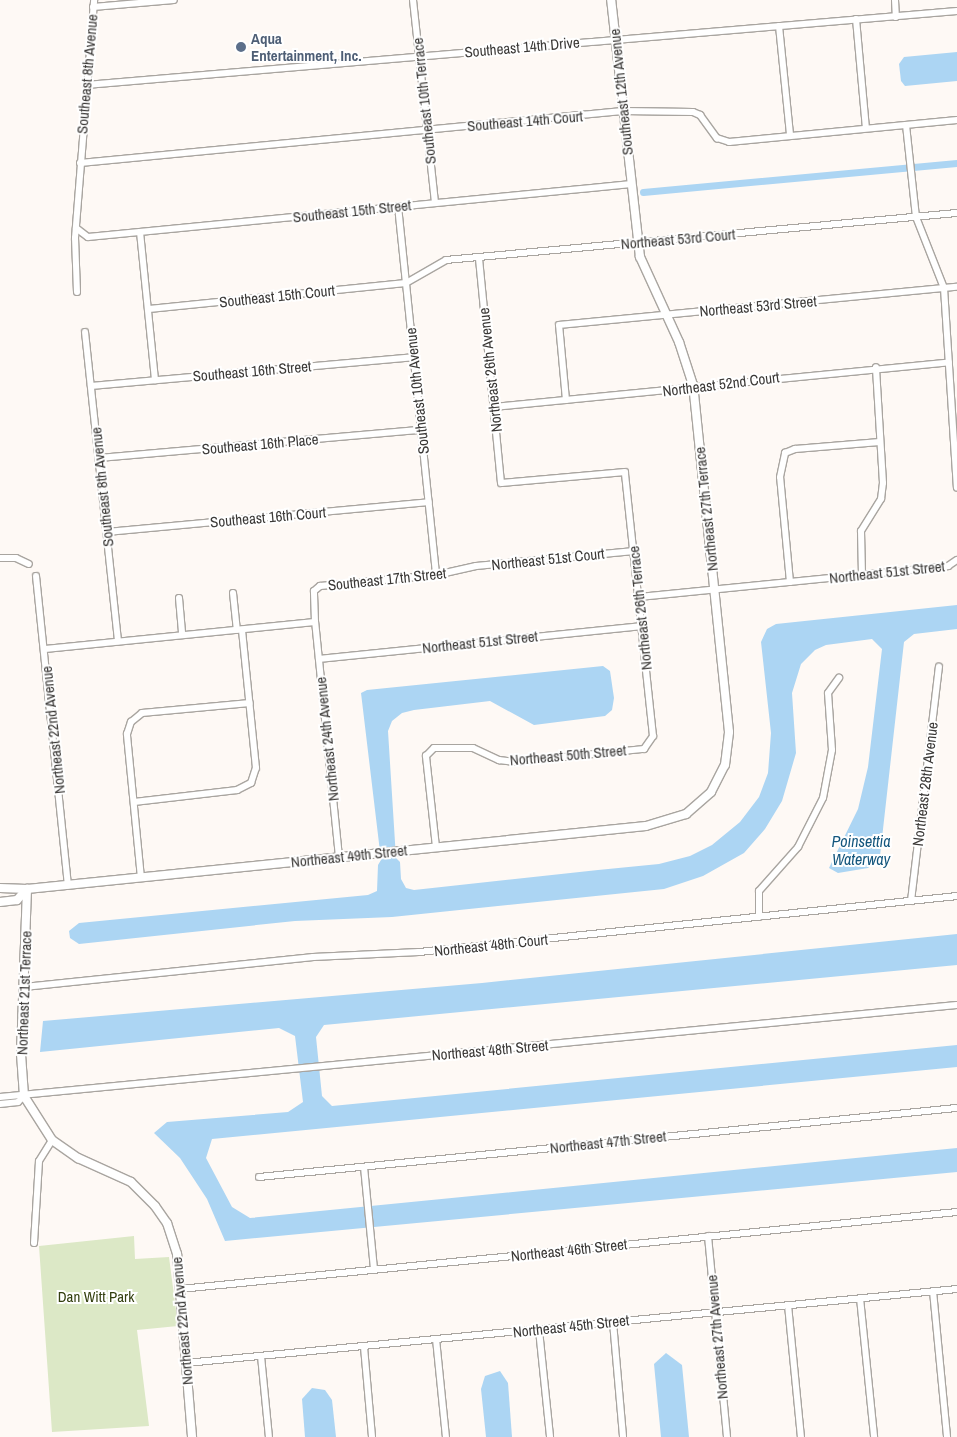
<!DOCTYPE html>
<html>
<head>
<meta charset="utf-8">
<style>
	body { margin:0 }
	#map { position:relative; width:957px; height:1437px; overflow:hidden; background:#fef9f5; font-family:"Archivo Narrow",sans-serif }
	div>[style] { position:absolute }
	.green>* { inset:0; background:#dce8c6 }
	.water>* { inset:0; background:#acd5f3 }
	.canal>* { height:7px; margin:-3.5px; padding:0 3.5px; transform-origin:3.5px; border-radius:3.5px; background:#acd5f3 }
	.roads { filter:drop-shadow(1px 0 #a9a5a0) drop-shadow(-1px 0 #a9a5a0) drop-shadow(0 1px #a9a5a0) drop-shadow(0 -1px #a9a5a0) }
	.minor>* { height:6px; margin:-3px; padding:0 3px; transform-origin:3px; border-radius:3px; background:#fff }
	.tertiary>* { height:8px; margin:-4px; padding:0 4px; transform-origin:4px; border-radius:4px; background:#fff }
	.dots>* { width:14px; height:14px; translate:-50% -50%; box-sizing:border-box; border:2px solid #fff; border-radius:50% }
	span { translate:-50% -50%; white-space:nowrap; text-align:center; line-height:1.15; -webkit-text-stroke:4px #fff; paint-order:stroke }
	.service-label { font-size:15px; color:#4e5e75; font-weight:700 }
	.left { translate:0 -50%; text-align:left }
	.street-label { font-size:15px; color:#3b3937 }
	.park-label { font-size:15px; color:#333f0f }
	.water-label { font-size:16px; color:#14567d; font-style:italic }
</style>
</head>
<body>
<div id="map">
	<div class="green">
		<i style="clip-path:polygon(134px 1236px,135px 1259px,169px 1257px,178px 1326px,137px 1330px,149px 1426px,52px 1432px,39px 1246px)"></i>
	</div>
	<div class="water">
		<i style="clip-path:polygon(957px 52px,957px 81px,905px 86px,901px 81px,899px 64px,904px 57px)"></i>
		<i style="clip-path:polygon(957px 605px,957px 629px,914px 634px,904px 642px,880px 856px,868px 868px,838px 873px,829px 868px,858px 809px,868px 767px,882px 649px,872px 639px,826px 645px,815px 650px,801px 664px,792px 693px,796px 753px,782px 801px,765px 829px,744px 853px,703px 876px,664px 889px,392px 917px,295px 921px,79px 944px,70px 938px,69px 931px,79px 923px,368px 895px,377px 891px,378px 865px,381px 860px,361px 693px,367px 690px,603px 666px,610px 671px,614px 698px,612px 710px,605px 716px,534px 725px,490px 701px,414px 710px,402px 713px,392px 721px,388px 731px,396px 858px,400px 862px,401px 879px,406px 888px,414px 890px,598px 870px,659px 864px,690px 856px,712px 845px,740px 822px,759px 797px,768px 773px,771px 733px,761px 642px,767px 629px,776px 624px)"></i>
		<i style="clip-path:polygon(957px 934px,957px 965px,324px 1025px,316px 1037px,322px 1096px,332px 1106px,957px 1045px,957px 1067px,212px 1139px,206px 1158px,232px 1207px,250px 1218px,957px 1148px,957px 1172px,225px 1241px,207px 1199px,180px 1158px,154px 1133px,167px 1122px,288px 1112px,303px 1102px,295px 1036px,279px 1028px,40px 1052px,43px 1021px,482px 983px)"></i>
		<i style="clip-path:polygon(666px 1353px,682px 1365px,689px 1437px,661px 1437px,654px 1364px)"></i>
		<i style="clip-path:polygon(500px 1371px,508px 1383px,512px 1437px,486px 1437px,481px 1389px,485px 1376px)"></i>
		<i style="clip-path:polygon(312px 1388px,325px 1390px,332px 1400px,336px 1437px,305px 1437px,302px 1399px)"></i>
	</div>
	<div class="canal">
		<i style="left:643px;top:192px;width:315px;rotate:-5.3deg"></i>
	</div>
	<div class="roads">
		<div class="minor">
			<i style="left:413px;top:0;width:203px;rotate:83.8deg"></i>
			<i style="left:895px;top:0;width:17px;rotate:87deg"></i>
			<i style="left:93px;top:7px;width:81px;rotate:-4.9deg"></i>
			<i style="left:856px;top:19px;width:109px;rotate:84.8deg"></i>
			<i style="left:779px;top:26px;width:110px;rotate:84.2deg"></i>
			<i style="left:86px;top:85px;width:874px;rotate:-4.86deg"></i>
			<i style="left:906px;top:125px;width:93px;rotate:83.8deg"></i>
			<i style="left:916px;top:217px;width:76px;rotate:68.5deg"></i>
			<i style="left:944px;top:288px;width:200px;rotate:86.3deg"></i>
			<i style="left:80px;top:163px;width:545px;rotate:-5.47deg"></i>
			<i style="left:623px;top:111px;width:70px;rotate:0.8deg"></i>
			<i style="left:693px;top:112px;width:8px;rotate:23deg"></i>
			<i style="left:700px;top:115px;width:29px;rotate:54deg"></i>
			<i style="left:717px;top:138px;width:13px;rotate:18deg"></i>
			<i style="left:729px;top:142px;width:229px;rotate:-5.5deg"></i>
			<i style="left:398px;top:206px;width:371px;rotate:84.1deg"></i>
			<i style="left:76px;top:228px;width:15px;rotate:37deg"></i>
			<i style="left:88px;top:237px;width:546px;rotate:-5.57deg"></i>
			<i style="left:140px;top:232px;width:149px;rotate:84.2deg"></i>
			<i style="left:77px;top:292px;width:54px;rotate:-92.1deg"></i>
			<i style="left:75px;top:238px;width:239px;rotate:-85.4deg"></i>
			<i style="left:149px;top:309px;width:258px;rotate:-5.8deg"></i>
			<i style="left:406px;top:283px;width:46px;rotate:-29.9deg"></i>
			<i style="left:446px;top:260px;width:513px;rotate:-5.26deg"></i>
			<i style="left:85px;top:332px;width:311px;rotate:83.9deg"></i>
			<i style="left:91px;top:386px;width:323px;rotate:-5.1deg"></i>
			<i style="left:566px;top:400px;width:75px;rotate:-95.3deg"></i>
			<i style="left:559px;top:325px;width:400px;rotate:-5.5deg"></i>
			<i style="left:494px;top:407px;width:457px;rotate:-5.6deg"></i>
			<i style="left:99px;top:458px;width:323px;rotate:-5deg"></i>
			<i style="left:107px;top:532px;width:323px;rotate:-5.3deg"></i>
			<i style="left:0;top:558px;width:16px"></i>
			<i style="left:16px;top:558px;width:14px;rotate:25deg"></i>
			<i style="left:862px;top:575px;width:44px;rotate:-91.3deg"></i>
			<i style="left:861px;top:531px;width:38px;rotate:-58deg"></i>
			<i style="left:881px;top:499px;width:16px;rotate:-83deg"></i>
			<i style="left:883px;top:483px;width:116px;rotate:-93.5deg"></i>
			<i style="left:36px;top:576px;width:311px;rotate:84.1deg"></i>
			<i style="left:790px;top:582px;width:105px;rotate:-95.4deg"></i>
			<i style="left:780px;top:477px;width:25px;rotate:-78deg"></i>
			<i style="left:785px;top:453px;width:11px;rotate:-22deg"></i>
			<i style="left:795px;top:449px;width:85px;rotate:-4.7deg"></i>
			<i style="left:233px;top:593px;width:37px;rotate:84deg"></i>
			<i style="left:639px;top:597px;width:311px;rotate:-5.7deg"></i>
			<i style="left:948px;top:566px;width:11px;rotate:-34deg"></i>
			<i style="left:179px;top:598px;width:37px;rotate:85deg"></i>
			<i style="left:45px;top:649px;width:271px;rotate:-5.7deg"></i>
			<i style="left:319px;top:659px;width:325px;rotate:-5.8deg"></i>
			<i style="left:134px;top:802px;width:104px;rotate:-6.6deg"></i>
			<i style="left:237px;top:790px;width:16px;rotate:-27deg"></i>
			<i style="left:251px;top:783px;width:16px;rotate:-72deg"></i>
			<i style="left:256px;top:768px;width:139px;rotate:-95.8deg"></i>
			<i style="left:436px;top:847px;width:92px;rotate:-96.3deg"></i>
			<i style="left:426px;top:756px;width:11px;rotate:-45deg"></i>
			<i style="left:434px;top:748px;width:39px"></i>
			<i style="left:473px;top:748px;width:29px;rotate:25deg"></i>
			<i style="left:499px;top:760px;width:16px;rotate:7deg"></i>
			<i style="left:515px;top:762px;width:130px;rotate:-5.8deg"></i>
			<i style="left:644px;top:749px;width:16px;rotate:-55deg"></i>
			<i style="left:653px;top:736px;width:265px;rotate:-96.1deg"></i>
			<i style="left:625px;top:472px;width:124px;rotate:174.9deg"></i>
			<i style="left:501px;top:483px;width:226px;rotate:-95.6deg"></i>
			<i style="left:339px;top:857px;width:236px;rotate:-95.8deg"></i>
			<i style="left:315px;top:622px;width:31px;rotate:-92deg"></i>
			<i style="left:314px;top:591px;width:8px;rotate:-40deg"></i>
			<i style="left:320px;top:586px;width:117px;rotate:-5.4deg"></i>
			<i style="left:436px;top:575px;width:41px;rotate:-12.7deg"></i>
			<i style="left:476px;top:566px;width:159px;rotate:-5.4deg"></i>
			<i style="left:141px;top:878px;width:145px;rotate:-95.6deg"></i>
			<i style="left:127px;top:734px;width:13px;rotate:-72deg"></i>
			<i style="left:131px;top:722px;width:14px;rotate:-39deg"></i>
			<i style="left:142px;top:713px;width:108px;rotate:-5.3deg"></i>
			<i style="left:911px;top:901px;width:236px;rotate:-83.2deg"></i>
			<i style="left:759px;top:917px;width:26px;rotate:-90deg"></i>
			<i style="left:759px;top:891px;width:59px;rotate:-48.4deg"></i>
			<i style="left:798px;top:847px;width:55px;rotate:-63deg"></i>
			<i style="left:823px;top:798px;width:49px;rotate:-79.4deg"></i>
			<i style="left:832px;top:750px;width:57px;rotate:-94deg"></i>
			<i style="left:828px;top:693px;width:19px;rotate:-54deg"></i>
			<i style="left:24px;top:987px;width:291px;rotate:-5.9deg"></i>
			<i style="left:313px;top:957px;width:106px;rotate:-2.7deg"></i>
			<i style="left:419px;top:952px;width:541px;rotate:-5.94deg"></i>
			<i style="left:0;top:1097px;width:961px;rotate:-5.49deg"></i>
			<i style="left:0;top:1104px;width:18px;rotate:-6deg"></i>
			<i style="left:18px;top:1102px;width:8px;rotate:-45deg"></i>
			<i style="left:364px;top:1167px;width:102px;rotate:84.4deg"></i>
			<i style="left:259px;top:1177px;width:701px;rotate:-5.65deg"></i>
			<i style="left:708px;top:1236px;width:202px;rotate:84.6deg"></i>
			<i style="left:34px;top:1243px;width:82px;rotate:-86.5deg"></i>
			<i style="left:39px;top:1161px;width:25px;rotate:-58deg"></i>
			<i style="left:180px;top:1289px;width:781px;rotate:-5.66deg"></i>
			<i style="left:933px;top:1291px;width:147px;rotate:84.5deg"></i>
			<i style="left:860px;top:1298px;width:140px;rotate:84.2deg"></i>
			<i style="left:788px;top:1305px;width:133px;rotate:84.4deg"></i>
			<i style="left:613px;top:1322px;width:115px;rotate:85deg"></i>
			<i style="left:539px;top:1330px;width:108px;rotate:84.1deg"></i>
			<i style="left:436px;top:1339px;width:99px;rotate:84.2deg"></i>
			<i style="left:364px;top:1347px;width:90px;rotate:84.9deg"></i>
			<i style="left:261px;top:1356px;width:81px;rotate:84.4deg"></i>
			<i style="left:186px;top:1363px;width:775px;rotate:-5.48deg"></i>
		</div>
		<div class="tertiary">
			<i style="left:0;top:888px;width:27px;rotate:2deg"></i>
			<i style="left:27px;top:889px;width:622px;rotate:-5.81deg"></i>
			<i style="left:646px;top:826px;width:42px;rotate:-16.7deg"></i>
			<i style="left:686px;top:814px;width:33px;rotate:-41deg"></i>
			<i style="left:711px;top:792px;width:30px;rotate:-63deg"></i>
			<i style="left:725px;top:765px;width:33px;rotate:-83deg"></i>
			<i style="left:729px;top:732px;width:349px;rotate:-95.9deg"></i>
			<i style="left:693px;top:385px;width:45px;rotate:-108deg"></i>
			<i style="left:679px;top:342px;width:94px;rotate:-114.6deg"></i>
			<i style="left:640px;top:257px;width:259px;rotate:-96.4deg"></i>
			<i style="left:27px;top:889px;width:165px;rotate:92.1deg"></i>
			<i style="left:21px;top:1054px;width:42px;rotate:85.9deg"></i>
			<i style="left:24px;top:1096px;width:52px;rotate:57.5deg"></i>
			<i style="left:52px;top:1140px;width:32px;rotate:35deg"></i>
			<i style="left:78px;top:1158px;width:58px;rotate:24.4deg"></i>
			<i style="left:131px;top:1182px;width:34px;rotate:45deg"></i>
			<i style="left:155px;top:1206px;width:21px;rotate:55deg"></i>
			<i style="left:167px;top:1223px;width:33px;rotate:72deg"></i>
			<i style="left:177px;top:1254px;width:184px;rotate:85.3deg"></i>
			<i style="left:0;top:902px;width:17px;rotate:-7deg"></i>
			<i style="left:17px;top:900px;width:15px;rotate:-48deg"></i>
		</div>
	</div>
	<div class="dots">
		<i style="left:241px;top:47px;background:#5c6f8a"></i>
	</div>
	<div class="service-label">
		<span class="left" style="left:251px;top:47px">Aqua<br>Entertainment, Inc.</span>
	</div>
	<div class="street-label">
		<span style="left:522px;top:47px;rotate:-5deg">Southeast 14th Drive</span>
		<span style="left:87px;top:74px;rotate:-85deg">Southeast 8th Avenue</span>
		<span style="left:621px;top:92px;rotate:-96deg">Southeast 12th Avenue</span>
		<span style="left:424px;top:101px;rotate:-96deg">Southeast 10th Terrace</span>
		<span style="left:525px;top:121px;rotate:-5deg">Southeast 14th Court</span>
		<span style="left:352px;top:211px;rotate:-6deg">Southeast 15th Street</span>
		<span style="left:678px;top:239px;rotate:-5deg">Northeast 53rd Court</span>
		<span style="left:277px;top:296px;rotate:-6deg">Southeast 15th Court</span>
		<span style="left:758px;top:306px;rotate:-5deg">Northeast 53rd Street</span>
		<span style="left:490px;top:370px;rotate:-96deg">Northeast 26th Avenue</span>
		<span style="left:252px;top:371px;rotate:-5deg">Southeast 16th Street</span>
		<span style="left:721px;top:384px;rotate:-7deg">Northeast 52nd Court</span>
		<span style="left:417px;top:391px;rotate:-96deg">Southeast 10th Avenue</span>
		<span style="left:260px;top:444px;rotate:-5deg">Southeast 16th Place</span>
		<span style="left:102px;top:487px;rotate:-96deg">Southeast 8th Avenue</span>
		<span style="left:706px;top:509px;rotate:-96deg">Northeast 27th Terrace</span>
		<span style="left:268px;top:517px;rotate:-5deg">Southeast 16th Court</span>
		<span style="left:548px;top:559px;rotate:-6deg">Northeast 51st Court</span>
		<span style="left:887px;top:572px;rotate:-6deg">Northeast 51st Street</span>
		<span style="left:387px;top:579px;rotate:-6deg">Southeast 17th Street</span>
		<span style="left:640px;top:608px;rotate:-96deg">Northeast 26th Terrace</span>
		<span style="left:480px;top:642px;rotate:-6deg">Northeast 51st Street</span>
		<span style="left:53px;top:730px;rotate:-96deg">Northeast 22nd Avenue</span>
		<span style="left:327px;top:739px;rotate:-96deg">Northeast 24th Avenue</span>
		<span style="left:568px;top:755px;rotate:-5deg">Northeast 50th Street</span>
		<span style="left:925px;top:784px;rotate:-83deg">Northeast 28th Avenue</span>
		<span style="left:349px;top:856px;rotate:-6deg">Northeast 49th Street</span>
		<span style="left:491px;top:945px;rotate:-6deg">Northeast 48th Court</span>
		<span style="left:24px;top:993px;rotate:-88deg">Northeast 21st Terrace</span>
		<span style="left:490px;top:1050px;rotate:-5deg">Northeast 48th Street</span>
		<span style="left:608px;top:1142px;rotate:-6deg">Northeast 47th Street</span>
		<span style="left:569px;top:1250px;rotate:-6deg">Northeast 46th Street</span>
		<span style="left:182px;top:1321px;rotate:-95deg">Northeast 22nd Avenue</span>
		<span style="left:571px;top:1326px;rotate:-6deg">Northeast 45th Street</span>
		<span style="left:717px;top:1337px;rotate:-95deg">Northeast 27th Avenue</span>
	</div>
	<div class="park-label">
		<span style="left:96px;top:1297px">Dan Witt Park</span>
	</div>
	<div class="water-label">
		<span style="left:861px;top:850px">Poinsettia<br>Waterway</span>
	</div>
</div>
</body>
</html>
